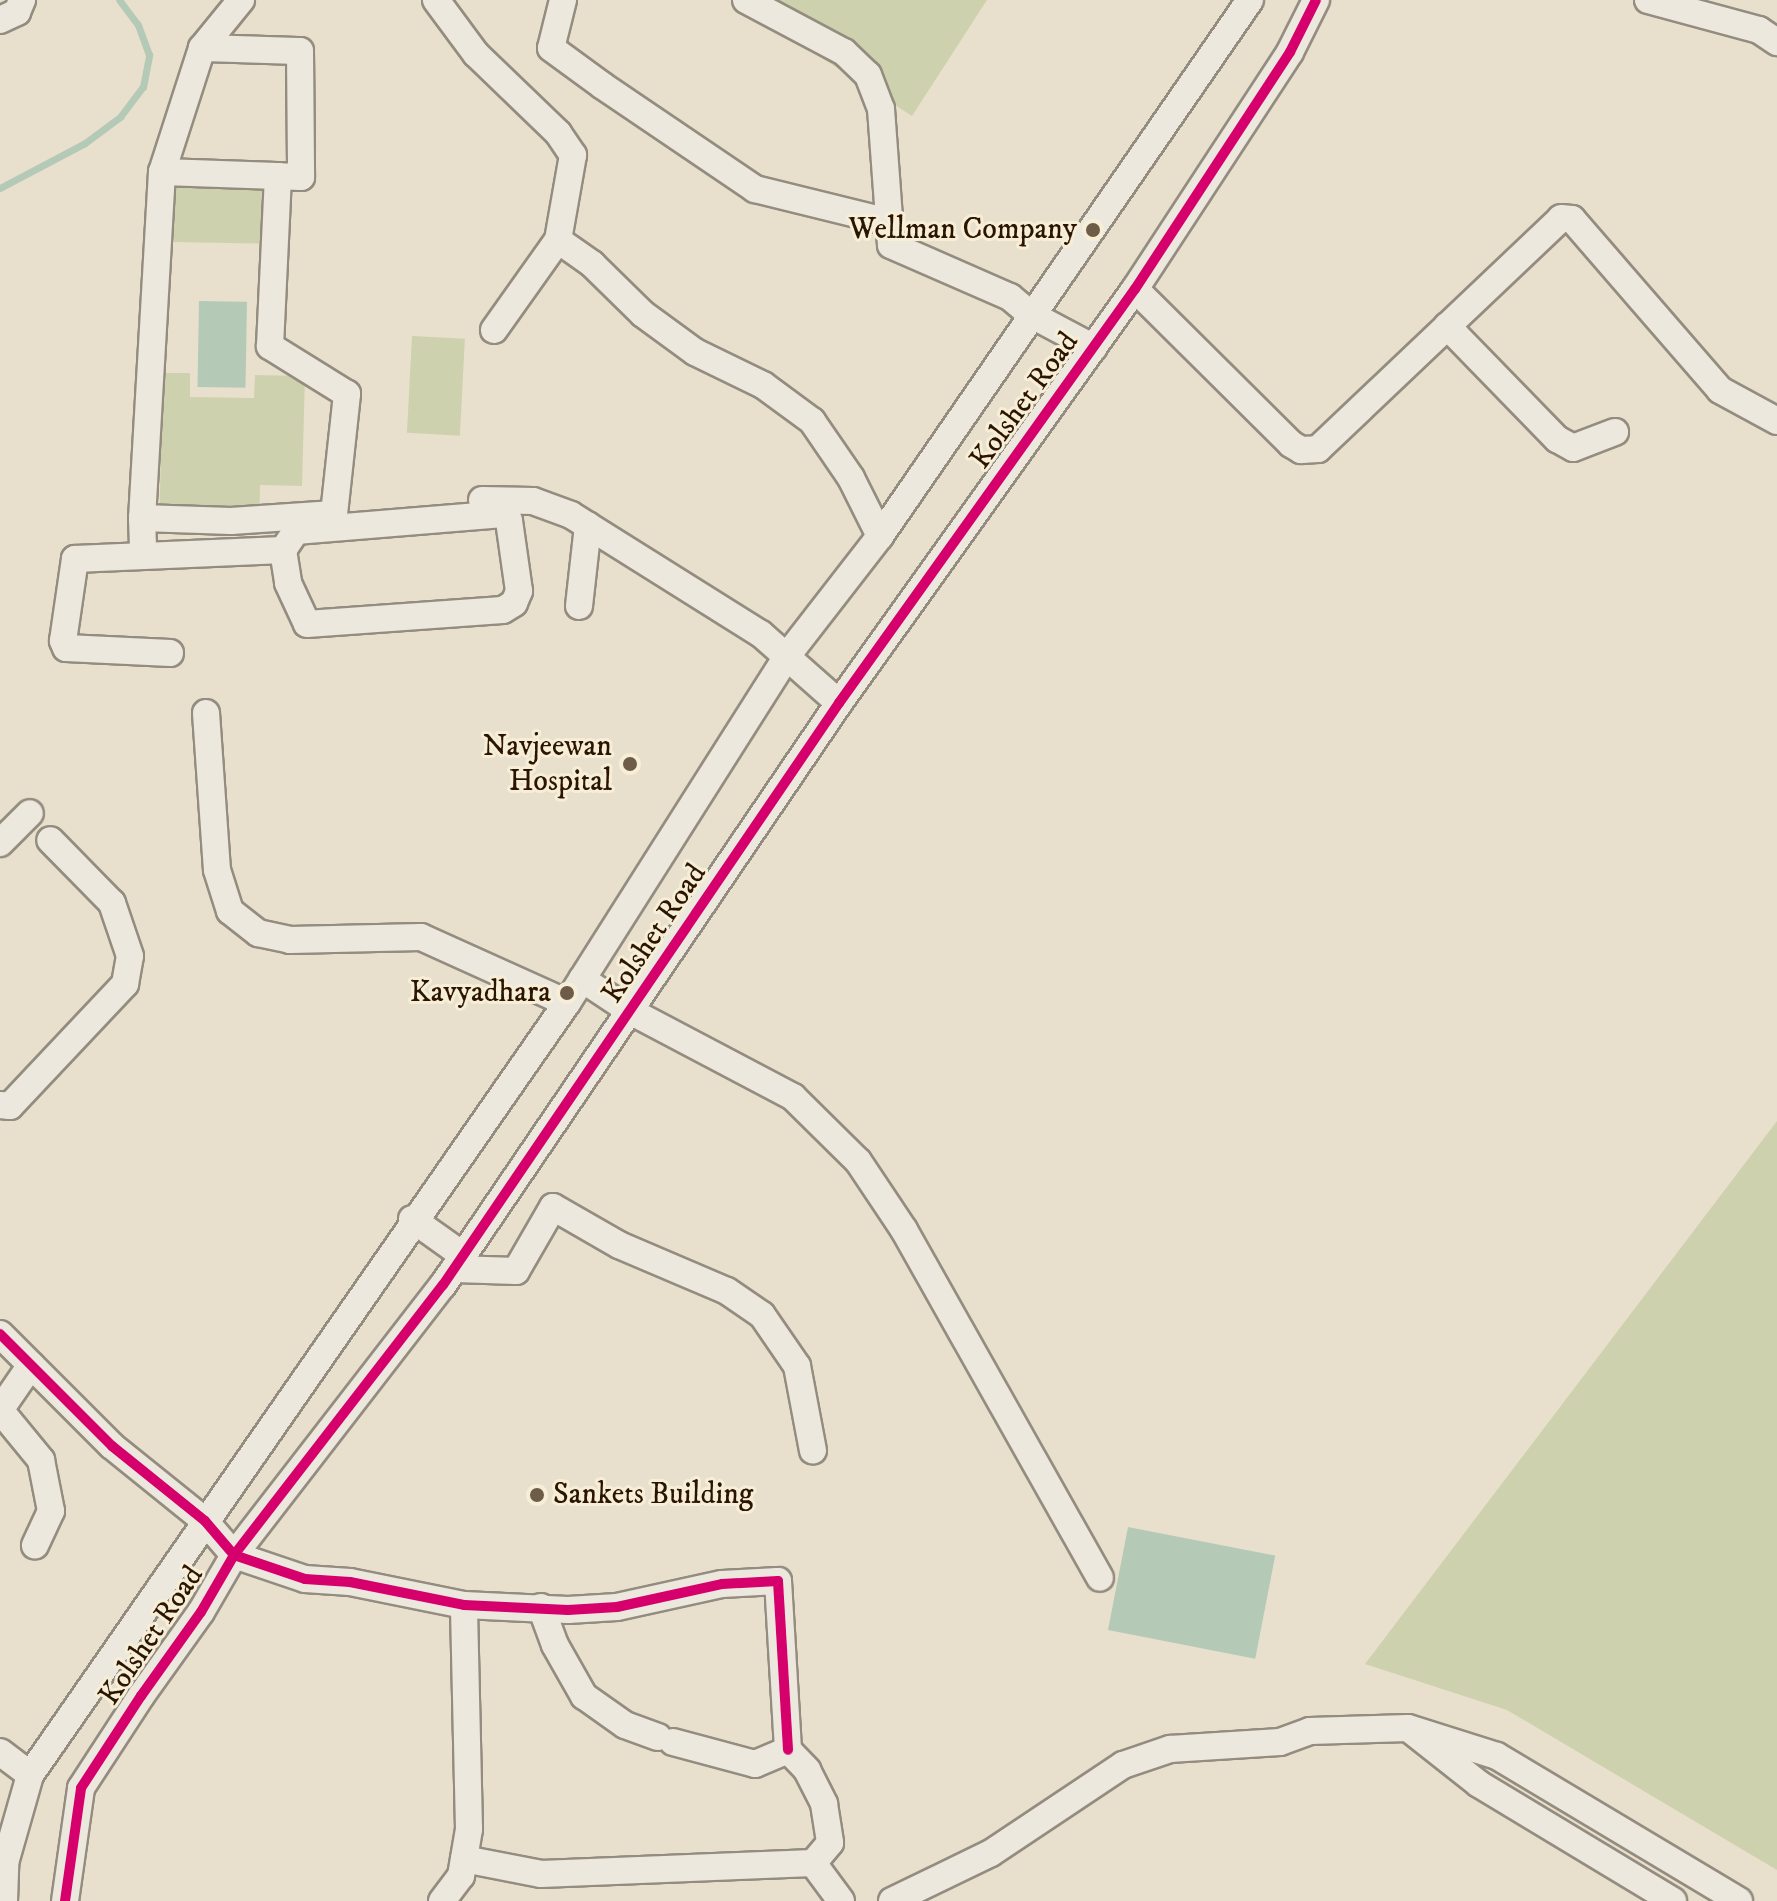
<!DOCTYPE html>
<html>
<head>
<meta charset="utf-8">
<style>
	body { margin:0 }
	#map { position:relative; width:1777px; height:1901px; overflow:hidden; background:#e8e0cd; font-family:"IM FELL DW Pica",serif }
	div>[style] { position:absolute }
	.green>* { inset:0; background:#ced1ae; transform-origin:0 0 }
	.water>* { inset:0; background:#b4cab7; transform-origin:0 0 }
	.stream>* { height:7px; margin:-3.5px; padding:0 3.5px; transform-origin:3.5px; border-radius:3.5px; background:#b4cab7 }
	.roads { filter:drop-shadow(2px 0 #948c7f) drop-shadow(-2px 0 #948c7f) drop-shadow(0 2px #948c7f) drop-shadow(0 -2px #948c7f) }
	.minor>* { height:26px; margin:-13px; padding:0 13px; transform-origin:13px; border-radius:13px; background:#ece8de }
	.cycleway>* { height:10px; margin:-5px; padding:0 5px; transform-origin:5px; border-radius:5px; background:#d6006c }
	.dots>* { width:22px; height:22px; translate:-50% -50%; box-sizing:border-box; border:4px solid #f7eed7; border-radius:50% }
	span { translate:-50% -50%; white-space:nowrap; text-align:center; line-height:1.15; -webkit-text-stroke:6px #f7eed7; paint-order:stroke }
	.poi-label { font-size:30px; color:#2b1501 }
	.right { translate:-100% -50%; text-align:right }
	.left { translate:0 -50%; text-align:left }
	.street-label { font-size:30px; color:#2b1501 }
</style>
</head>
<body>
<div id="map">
	<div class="green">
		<i style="clip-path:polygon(731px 0,987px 0,912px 116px)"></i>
		<i style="left:173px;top:184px;width:89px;height:58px;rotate:1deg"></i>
		<i style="left:412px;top:336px;width:53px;height:97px;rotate:3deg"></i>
		<i style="clip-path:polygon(163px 373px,190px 373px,190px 397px,254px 398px,255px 375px,305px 376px,302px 486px,260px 485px,259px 531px,159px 529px)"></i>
		<i style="clip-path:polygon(1777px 1121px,1777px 1870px,1507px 1710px,1365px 1664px)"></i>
	</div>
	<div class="water">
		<i style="left:199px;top:301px;width:48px;height:86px;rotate:1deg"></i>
		<i style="left:1128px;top:1527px;width:150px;height:105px;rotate:11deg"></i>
	</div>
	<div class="stream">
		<i style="left:0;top:188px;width:96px;rotate:-27.9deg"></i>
		<i style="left:85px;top:143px;width:44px;rotate:-36.6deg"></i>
		<i style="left:120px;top:117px;width:38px;rotate:-53deg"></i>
		<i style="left:143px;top:87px;width:33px;rotate:-79deg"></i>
		<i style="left:149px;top:55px;width:32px;rotate:-110deg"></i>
		<i style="left:138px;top:25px;width:31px;rotate:-127deg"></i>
	</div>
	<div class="roads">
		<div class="minor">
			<i style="left:436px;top:0;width:67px;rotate:53.5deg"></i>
			<i style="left:476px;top:54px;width:114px;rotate:43.9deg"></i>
			<i style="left:558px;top:133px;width:27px;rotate:56deg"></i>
			<i style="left:573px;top:155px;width:86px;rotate:100deg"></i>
			<i style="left:558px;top:240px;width:42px;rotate:35.2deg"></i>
			<i style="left:592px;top:264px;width:71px;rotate:44.4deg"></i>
			<i style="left:643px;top:314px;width:64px;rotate:36.2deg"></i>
			<i style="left:695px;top:352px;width:76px;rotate:25.9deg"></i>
			<i style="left:763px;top:385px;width:61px;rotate:36.3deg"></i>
			<i style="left:812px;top:421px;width:69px;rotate:55.6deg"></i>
			<i style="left:851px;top:478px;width:65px;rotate:63.4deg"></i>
			<i style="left:563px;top:0;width:49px;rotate:104deg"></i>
			<i style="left:551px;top:48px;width:64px;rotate:36.2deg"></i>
			<i style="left:603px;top:86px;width:184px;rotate:34.1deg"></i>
			<i style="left:755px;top:189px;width:138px;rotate:13.8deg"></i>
			<i style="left:746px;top:0;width:111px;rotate:28deg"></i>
			<i style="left:844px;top:52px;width:33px;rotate:44deg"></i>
			<i style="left:868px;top:75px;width:36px;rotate:69deg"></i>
			<i style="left:881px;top:109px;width:136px;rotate:85.8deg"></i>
			<i style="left:891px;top:245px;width:130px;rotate:23.6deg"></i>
			<i style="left:1010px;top:297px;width:26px;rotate:40deg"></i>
			<i style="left:1030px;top:314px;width:72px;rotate:28deg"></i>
			<i style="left:1648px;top:0;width:115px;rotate:15.1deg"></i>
			<i style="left:1759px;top:30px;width:22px;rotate:34deg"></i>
			<i style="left:0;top:20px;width:19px;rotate:-25deg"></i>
			<i style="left:17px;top:12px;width:13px;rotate:-67deg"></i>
			<i style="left:202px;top:48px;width:98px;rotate:1.8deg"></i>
			<i style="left:300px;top:51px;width:126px;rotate:89.5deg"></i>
			<i style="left:301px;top:177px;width:23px;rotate:-178deg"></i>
			<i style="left:162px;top:172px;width:130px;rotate:-72.1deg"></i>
			<i style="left:202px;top:48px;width:62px;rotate:-50.9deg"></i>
			<i style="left:1135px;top:289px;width:220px;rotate:44.8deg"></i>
			<i style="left:1291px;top:444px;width:12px;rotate:31deg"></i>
			<i style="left:1301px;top:450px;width:17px;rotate:-3deg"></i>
			<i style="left:1318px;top:449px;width:335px;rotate:-43.5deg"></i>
			<i style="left:1561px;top:218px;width:11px;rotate:5deg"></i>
			<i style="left:1572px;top:219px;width:226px;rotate:49.1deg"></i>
			<i style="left:1720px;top:390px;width:65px;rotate:28.5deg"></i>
			<i style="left:1447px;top:326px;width:158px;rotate:45.8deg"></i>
			<i style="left:1557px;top:439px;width:18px;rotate:29deg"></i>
			<i style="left:1573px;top:448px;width:45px;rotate:-20.9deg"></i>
			<i style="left:494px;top:330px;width:110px;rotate:-54.6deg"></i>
			<i style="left:482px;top:500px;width:51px;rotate:1.1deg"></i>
			<i style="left:533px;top:501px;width:40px;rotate:20.2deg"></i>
			<i style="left:571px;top:515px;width:224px;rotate:32.1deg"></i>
			<i style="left:761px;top:634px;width:104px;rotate:41.5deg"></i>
			<i style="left:142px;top:518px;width:89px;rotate:1.9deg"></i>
			<i style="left:231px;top:521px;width:103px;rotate:-3.9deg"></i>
			<i style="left:334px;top:514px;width:121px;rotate:-83.8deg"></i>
			<i style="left:347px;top:394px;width:91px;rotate:-148.1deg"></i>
			<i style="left:270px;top:346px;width:170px;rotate:-87.3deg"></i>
			<i style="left:278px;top:176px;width:116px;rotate:-178deg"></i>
			<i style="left:162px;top:172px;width:347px;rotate:93.3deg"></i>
			<i style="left:142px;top:518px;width:36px;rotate:88deg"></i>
			<i style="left:579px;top:606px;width:81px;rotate:-83.6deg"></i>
			<i style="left:170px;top:653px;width:104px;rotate:-177.2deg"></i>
			<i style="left:66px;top:648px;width:8px;rotate:-113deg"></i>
			<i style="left:63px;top:641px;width:83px;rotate:-81.7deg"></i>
			<i style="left:75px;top:559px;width:208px;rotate:-2.5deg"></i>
			<i style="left:283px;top:550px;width:33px;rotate:81deg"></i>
			<i style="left:288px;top:583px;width:45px;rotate:65.1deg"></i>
			<i style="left:307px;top:624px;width:196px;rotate:-4.1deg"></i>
			<i style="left:503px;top:610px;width:13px;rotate:-32deg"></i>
			<i style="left:514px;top:603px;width:13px;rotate:-67deg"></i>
			<i style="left:519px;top:591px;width:71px;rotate:-98.1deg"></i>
			<i style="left:509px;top:521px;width:9px;rotate:-131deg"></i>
			<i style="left:503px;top:514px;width:208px;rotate:175.3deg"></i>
			<i style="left:296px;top:531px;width:23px;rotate:124deg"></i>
			<i style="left:206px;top:713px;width:157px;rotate:86deg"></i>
			<i style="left:217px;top:870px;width:43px;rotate:72.4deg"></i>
			<i style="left:230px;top:911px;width:36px;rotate:38deg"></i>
			<i style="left:258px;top:933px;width:33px;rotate:12deg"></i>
			<i style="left:290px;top:940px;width:131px;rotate:-1.3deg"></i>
			<i style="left:421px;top:937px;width:160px;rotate:24.3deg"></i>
			<i style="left:0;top:843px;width:42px;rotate:-45deg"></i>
			<i style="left:582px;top:979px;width:60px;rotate:33.4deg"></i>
			<i style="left:632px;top:1012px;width:182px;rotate:27.8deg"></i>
			<i style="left:793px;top:1097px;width:91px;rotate:44.6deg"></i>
			<i style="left:858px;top:1161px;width:83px;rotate:56.3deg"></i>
			<i style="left:904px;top:1230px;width:399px;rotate:60.6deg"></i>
			<i style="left:0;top:1105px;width:10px;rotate:6deg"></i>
			<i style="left:10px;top:1106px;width:168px;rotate:-46.7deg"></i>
			<i style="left:125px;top:984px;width:28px;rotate:-80deg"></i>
			<i style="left:130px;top:956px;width:56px;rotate:-108.8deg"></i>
			<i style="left:112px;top:903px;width:88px;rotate:-134.5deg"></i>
			<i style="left:412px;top:1219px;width:64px;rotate:35.4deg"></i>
			<i style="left:455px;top:1269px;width:61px;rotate:1.9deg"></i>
			<i style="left:516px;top:1271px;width:74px;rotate:-60deg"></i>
			<i style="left:553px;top:1207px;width:76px;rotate:29.9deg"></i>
			<i style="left:619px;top:1245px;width:117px;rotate:23.1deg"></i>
			<i style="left:727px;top:1291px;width:42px;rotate:34.4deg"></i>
			<i style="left:762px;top:1315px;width:62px;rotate:55.5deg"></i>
			<i style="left:797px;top:1366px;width:86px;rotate:79.3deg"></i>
			<i style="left:0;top:1334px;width:158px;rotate:45deg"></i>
			<i style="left:112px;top:1446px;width:119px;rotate:38.9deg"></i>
			<i style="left:205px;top:1521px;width:45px;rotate:49.5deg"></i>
			<i style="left:234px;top:1555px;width:75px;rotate:18.7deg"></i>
			<i style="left:305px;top:1579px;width:45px;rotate:3.8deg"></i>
			<i style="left:350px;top:1582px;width:116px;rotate:11.4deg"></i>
			<i style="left:464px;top:1605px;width:104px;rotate:2.8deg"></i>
			<i style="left:568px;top:1610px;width:49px;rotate:-3.5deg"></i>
			<i style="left:617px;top:1607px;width:107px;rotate:-12.4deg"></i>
			<i style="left:722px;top:1584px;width:56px;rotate:-3.1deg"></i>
			<i style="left:778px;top:1581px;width:169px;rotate:86.6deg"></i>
			<i style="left:31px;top:1365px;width:55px;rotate:124.6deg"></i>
			<i style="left:0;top:1410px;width:65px;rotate:50.6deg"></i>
			<i style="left:41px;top:1460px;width:52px;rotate:78.9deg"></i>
			<i style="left:51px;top:1511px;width:38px;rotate:115deg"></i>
			<i style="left:541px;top:1607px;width:40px;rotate:69.8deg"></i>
			<i style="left:555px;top:1645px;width:59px;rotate:60.4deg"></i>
			<i style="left:584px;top:1696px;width:50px;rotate:35.3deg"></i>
			<i style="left:625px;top:1725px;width:35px;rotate:20deg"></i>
			<i style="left:673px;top:1742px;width:85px;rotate:15deg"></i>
			<i style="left:755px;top:1764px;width:36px;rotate:-23deg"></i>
			<i style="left:788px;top:1750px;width:28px;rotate:46deg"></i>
			<i style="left:807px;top:1770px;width:38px;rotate:63deg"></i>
			<i style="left:824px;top:1804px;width:39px;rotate:81deg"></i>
			<i style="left:830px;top:1843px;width:26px;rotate:130deg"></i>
			<i style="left:0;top:1752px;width:38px;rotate:37deg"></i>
			<i style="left:464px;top:1859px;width:78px;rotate:11deg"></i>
			<i style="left:541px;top:1874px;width:272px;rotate:-2.3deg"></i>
			<i style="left:813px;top:1863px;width:47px;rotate:53.6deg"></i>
			<i style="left:4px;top:1901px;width:38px;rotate:-88deg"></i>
			<i style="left:5px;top:1863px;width:91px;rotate:-74.1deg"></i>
			<i style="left:30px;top:1775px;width:940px;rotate:-55.18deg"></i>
			<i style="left:567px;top:1003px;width:411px;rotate:-57.6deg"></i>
			<i style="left:787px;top:656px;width:152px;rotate:-52.2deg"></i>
			<i style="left:880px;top:536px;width:651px;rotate:-55.38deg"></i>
			<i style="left:65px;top:1901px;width:114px;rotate:-81.9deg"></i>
			<i style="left:81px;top:1788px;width:110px;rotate:-56.9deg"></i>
			<i style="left:141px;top:1696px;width:103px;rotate:-54.5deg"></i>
			<i style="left:201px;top:1612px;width:66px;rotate:-59.9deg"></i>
			<i style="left:234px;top:1555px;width:341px;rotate:-52.3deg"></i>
			<i style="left:443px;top:1285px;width:704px;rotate:-55.77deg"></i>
			<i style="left:839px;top:703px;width:509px;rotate:-54.44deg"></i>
			<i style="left:1135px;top:289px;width:283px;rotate:-56.8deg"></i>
			<i style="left:1290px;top:52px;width:58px;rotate:-63.4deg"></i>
			<i style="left:442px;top:1901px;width:31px;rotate:-53deg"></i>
			<i style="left:461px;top:1876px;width:48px;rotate:-80.3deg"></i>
			<i style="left:469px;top:1829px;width:224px;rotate:-91.3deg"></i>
			<i style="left:892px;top:1901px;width:110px;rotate:-25.9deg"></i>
			<i style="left:991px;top:1853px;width:159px;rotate:-33.7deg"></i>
			<i style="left:1123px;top:1765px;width:50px;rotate:-18.8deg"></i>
			<i style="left:1170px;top:1749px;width:110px;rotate:-3.6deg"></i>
			<i style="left:1280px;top:1742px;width:32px;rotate:-20deg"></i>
			<i style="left:1310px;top:1731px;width:98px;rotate:-1.8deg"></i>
			<i style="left:1673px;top:1901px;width:227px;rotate:-148.9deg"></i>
			<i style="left:1479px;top:1784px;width:90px;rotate:-141.7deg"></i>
			<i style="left:1408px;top:1728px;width:93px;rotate:17.5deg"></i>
			<i style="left:1497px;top:1756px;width:282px;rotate:30.9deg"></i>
		</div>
	</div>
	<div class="cycleway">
		<i style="left:0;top:1334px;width:158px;rotate:45deg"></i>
		<i style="left:112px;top:1446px;width:119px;rotate:38.9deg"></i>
		<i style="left:205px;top:1521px;width:45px;rotate:49.5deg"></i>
		<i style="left:234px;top:1555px;width:75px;rotate:18.7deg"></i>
		<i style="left:305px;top:1579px;width:45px;rotate:3.8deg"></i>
		<i style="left:350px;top:1582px;width:116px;rotate:11.4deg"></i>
		<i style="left:464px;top:1605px;width:104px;rotate:2.8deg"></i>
		<i style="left:568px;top:1610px;width:49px;rotate:-3.5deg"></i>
		<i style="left:617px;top:1607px;width:107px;rotate:-12.4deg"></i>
		<i style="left:722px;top:1584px;width:56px;rotate:-3.1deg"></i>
		<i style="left:778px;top:1581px;width:169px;rotate:86.6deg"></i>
		<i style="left:65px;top:1901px;width:114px;rotate:-81.9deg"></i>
		<i style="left:81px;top:1788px;width:110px;rotate:-56.9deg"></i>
		<i style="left:141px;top:1696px;width:103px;rotate:-54.5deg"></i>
		<i style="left:201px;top:1612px;width:66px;rotate:-59.9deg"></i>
		<i style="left:234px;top:1555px;width:341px;rotate:-52.3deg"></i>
		<i style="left:443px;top:1285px;width:704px;rotate:-55.77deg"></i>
		<i style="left:839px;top:703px;width:509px;rotate:-54.44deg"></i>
		<i style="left:1135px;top:289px;width:283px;rotate:-56.8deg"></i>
		<i style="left:1290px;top:52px;width:58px;rotate:-63.4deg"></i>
	</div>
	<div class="dots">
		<i style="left:1093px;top:230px;background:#6d5c48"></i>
		<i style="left:630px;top:764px;background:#6d5c48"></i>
		<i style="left:567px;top:993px;background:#6d5c48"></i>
		<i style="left:537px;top:1495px;background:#6d5c48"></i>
	</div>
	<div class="poi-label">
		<span class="right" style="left:1077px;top:230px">Wellman Company</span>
		<span class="right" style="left:612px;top:764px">Navjeewan<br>Hospital</span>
		<span class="right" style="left:551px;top:993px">Kavyadhara</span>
		<span class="left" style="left:553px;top:1495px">Sankets Building</span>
	</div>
	<div class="street-label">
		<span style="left:1025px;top:401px;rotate:-54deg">Kolshet Road</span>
		<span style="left:655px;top:934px;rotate:-56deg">Kolshet Road</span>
		<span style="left:152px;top:1636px;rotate:-56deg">Kolshet Road</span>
	</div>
</div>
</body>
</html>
